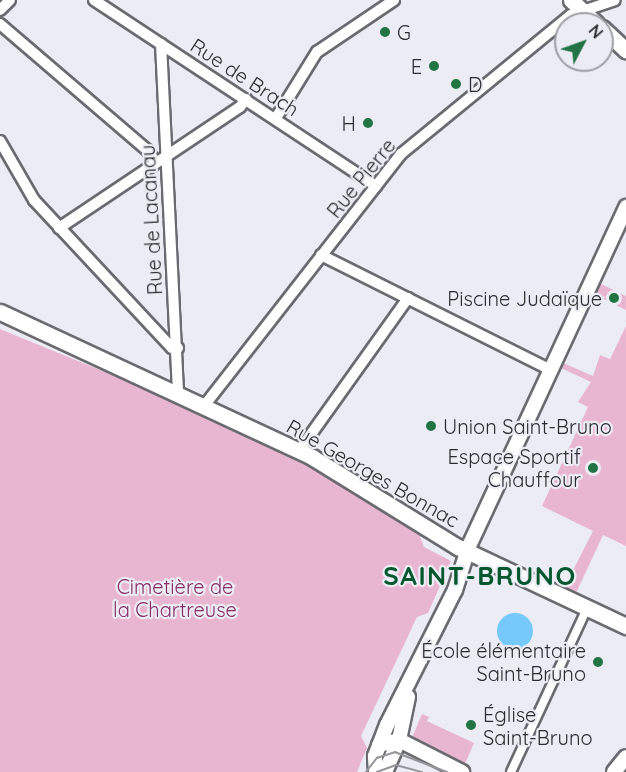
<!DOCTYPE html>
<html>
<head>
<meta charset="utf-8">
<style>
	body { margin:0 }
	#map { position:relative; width:626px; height:772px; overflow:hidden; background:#ececf4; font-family:Quicksand,sans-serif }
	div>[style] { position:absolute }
	.green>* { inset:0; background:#e9b6d2 }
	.water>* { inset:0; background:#75cafb }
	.round { border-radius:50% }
	.roads { filter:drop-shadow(2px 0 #6a6a71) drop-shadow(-2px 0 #6a6a71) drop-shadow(0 2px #6a6a71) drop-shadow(0 -2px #6a6a71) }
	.pedestrian>* { height:8px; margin:-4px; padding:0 4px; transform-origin:4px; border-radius:4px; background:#fff }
	.minor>* { height:10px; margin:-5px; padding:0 5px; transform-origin:5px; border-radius:5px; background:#fff }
	.tertiary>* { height:14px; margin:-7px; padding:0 7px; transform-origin:7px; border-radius:7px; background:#fff }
	.secondary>* { height:15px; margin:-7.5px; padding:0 7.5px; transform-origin:7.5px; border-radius:7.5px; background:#fff }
	.tram>* { height:1.5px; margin:-0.75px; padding:0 0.75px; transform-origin:0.75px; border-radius:0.75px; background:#95959a }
	.dots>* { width:16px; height:16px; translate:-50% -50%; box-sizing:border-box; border:3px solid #ececf4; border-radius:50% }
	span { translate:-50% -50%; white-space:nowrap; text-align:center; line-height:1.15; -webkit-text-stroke:4.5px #ececf4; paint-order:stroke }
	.poi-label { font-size:20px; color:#2c2c2f }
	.left { translate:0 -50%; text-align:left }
	.right { translate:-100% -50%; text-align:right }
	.street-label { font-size:20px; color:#2c2c2f }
	.park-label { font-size:20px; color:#882e68 }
	.district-label { font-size:26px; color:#03572e; font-weight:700; letter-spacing:1.5px }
	.north { position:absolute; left:554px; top:12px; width:60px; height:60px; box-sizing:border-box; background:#ececf4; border:2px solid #9f9fa5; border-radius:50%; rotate:49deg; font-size:16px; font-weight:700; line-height:24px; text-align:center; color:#2c2c2f }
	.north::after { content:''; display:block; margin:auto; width:21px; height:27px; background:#237445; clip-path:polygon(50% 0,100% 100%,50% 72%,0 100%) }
</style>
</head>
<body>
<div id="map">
	<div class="green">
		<i style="clip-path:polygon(599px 283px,626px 296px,626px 310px,593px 294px)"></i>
		<i style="clip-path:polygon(626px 326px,626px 546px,603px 535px,576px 593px,564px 588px,593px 531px,542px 506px,588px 407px,578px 402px,591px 382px,559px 367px,561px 362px,593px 376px,600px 355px,610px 359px)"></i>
		<i style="clip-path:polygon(0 329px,117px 377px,307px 465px,419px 534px,424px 547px,451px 561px,428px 613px,417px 617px,361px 736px,367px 748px,357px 772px,0 772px)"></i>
		<i style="clip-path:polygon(422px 714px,429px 717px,427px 721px,474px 743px,464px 766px,411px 740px)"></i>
	</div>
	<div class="water">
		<i class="round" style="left:497px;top:613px;width:36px;height:36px"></i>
	</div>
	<div class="roads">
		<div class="pedestrian">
			<i style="left:511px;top:772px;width:181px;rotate:-65.1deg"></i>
		</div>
		<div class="minor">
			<i style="left:94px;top:0;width:338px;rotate:33.4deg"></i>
			<i style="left:0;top:10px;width:14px;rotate:-45deg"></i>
			<i style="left:0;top:24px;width:195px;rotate:40.6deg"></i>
			<i style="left:148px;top:151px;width:14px;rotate:56deg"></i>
			<i style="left:161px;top:44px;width:350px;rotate:87.2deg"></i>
			<i style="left:276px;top:118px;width:78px;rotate:-58.2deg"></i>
			<i style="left:317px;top:52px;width:93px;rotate:-34deg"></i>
			<i style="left:0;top:141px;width:68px;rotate:60deg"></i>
			<i style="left:34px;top:200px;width:202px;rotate:47deg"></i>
			<i style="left:172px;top:348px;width:6px"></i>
			<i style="left:59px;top:228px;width:218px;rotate:-33.8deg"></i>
			<i style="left:240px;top:107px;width:10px;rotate:-53deg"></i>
			<i style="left:321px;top:255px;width:257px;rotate:26.6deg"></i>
			<i style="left:204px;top:406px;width:320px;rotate:-52deg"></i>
			<i style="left:401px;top:154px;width:220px;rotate:-39.3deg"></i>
			<i style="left:571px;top:15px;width:46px;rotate:-18.8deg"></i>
			<i style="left:299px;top:451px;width:188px;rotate:-54.5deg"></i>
		</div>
		<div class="tertiary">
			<i style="left:379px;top:745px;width:21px;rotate:-14deg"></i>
			<i style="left:399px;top:740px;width:71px;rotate:26.9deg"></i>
			<i style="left:376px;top:772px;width:16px;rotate:-94deg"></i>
			<i style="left:375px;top:756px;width:33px;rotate:-69deg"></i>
			<i style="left:387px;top:725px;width:151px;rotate:-63.3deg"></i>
			<i style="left:455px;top:590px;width:46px;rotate:-72.3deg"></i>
			<i style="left:469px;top:546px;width:374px;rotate:-65.1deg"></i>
			<i style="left:385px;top:772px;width:35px;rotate:-66deg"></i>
			<i style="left:399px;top:740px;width:44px;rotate:-78.2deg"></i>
			<i style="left:614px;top:772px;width:19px;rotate:-51deg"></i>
		</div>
		<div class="secondary">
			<i style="left:571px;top:0;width:35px;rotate:43deg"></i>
			<i style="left:602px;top:28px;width:33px;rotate:43deg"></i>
			<i style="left:0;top:312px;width:344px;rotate:24.9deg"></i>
			<i style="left:312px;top:457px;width:172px;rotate:31.7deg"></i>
			<i style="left:458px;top:547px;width:186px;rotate:25.2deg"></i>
		</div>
	</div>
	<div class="tram">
		<i style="left:366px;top:772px;width:18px;rotate:-52deg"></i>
		<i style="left:377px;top:758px;width:19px;rotate:-18deg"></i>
		<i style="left:395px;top:752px;width:56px;rotate:21deg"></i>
		<i style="left:377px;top:772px;width:20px;rotate:-20deg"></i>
		<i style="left:396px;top:765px;width:27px;rotate:15deg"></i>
	</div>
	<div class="dots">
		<i style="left:385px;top:32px;background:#237445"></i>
		<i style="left:434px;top:66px;background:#237445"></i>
		<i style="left:456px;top:84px;background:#237445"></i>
		<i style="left:368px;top:123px;background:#237445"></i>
		<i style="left:614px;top:298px;background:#237445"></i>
		<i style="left:431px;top:426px;background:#237445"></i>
		<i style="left:593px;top:468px;background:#237445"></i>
		<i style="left:598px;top:662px;background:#237445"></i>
		<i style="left:471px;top:725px;background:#237445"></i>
	</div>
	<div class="poi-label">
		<span class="left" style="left:397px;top:32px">G</span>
		<span class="right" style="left:422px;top:66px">E</span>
		<span class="left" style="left:468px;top:84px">D</span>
		<span class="right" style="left:356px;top:123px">H</span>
		<span class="right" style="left:602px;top:298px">Piscine Judaïque</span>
		<span class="left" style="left:443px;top:426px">Union Saint-Bruno</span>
		<span class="right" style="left:581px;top:468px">Espace Sportif<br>Chauffour</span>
		<span class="right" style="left:586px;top:662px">École élémentaire<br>Saint-Bruno</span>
		<span class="left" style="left:483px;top:726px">Église<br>Saint-Bruno</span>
	</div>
	<div class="street-label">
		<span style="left:245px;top:77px;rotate:33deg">Rue de Brach</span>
		<span style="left:361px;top:178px;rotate:-51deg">Rue Pierre</span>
		<span style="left:151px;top:220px;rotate:-93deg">Rue de Lacanau</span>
		<span style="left:373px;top:473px;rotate:30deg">Rue Georges Bonnac</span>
	</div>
	<div class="park-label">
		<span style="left:175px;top:598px">Cimetière de<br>la Chartreuse</span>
	</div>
	<div class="district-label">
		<span style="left:480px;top:576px">SAINT-BRUNO</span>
	</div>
	<div class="north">N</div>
</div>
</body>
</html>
